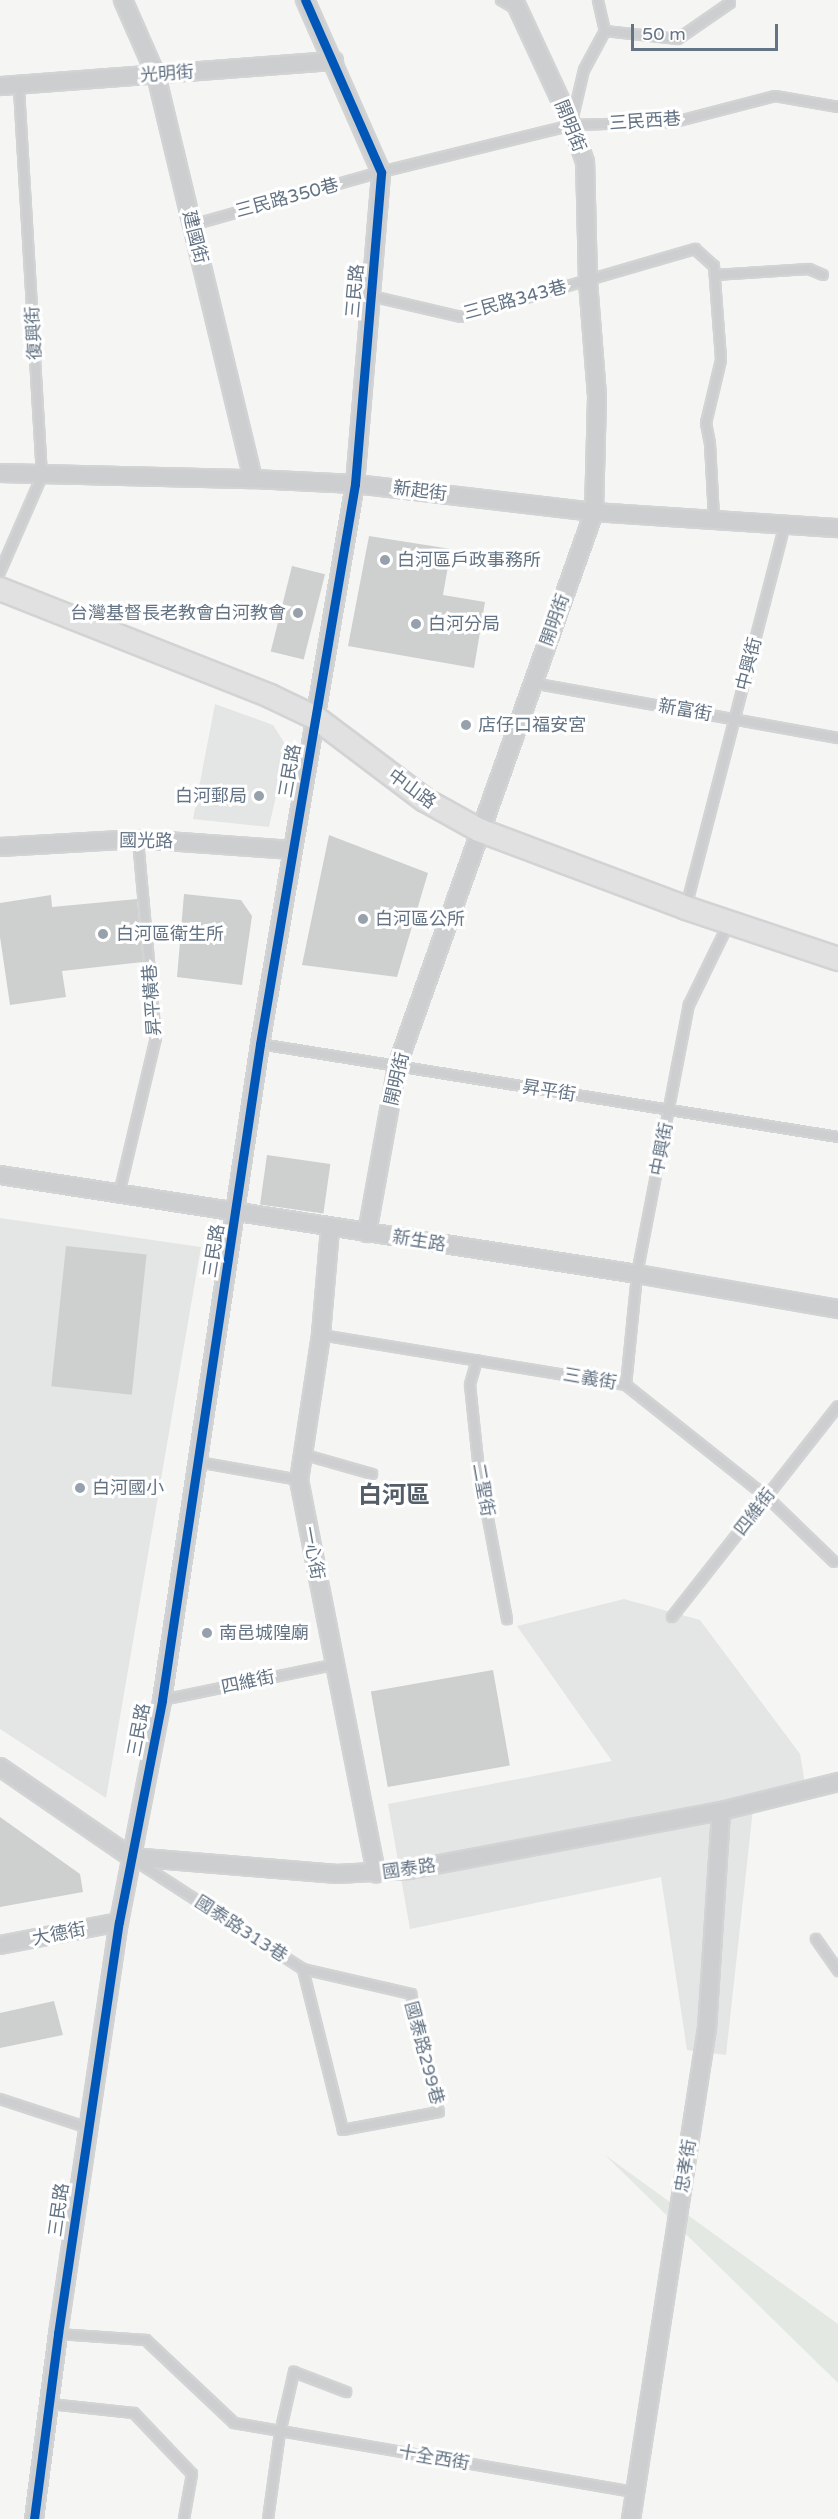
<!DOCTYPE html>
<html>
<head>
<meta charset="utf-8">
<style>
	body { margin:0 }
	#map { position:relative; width:838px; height:2519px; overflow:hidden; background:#f5f5f4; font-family:"Varela Round","Noto Sans TC",sans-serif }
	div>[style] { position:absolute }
	.built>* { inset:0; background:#e4e5e5 }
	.green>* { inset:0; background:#e4e8e2 }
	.building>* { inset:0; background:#ced0d0; transform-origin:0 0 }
	.roads { filter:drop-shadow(2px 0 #d2d3d4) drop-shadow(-2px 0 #d2d3d4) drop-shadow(0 2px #d2d3d4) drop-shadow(0 -2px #d2d3d4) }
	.lane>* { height:8px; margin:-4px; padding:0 4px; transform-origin:4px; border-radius:4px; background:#cdcecf }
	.street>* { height:16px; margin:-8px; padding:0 8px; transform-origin:8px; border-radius:8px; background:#cdcecf }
	.secondary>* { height:22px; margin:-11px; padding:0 11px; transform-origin:11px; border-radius:11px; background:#e1e1e2 }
	.cycleway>* { height:9px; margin:-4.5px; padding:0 4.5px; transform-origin:4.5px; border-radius:4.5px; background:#0057b8 }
	.dots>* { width:16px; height:16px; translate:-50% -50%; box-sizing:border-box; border:3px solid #fff; border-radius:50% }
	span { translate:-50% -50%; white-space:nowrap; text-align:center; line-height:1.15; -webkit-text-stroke:6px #fff; paint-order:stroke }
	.street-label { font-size:18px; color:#647485 }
	.poi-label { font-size:18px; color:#647485 }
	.left { translate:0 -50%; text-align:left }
	.right { translate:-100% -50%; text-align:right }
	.district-label { font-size:24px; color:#535e69; font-weight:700 }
	.scale { position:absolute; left:631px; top:24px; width:147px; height:27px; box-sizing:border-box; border:3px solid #647485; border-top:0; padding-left:8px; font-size:18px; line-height:21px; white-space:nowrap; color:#647485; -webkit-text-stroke:4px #fff; paint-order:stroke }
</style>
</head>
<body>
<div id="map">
	<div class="built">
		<i style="clip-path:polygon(215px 704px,273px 725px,287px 747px,269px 827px,193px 819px)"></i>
		<i style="clip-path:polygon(0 1218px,201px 1247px,106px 1798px,0 1729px)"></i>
		<i style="clip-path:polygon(624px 1599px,700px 1620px,800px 1754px,807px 1796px,753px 1809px,726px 2055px,687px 2050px,661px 1877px,410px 1929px,388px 1804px,612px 1761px,517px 1626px)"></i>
	</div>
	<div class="green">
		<i style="clip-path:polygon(605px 2155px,838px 2324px,838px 2383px)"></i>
	</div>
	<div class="building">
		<i style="clip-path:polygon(369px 536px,451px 549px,443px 595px,485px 602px,474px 668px,348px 646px)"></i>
		<i style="left:292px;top:566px;width:34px;height:88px;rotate:14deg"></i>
		<i style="clip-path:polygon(329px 835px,428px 873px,397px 977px,302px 965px)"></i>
		<i style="clip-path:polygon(184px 894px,241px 900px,252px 916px,242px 985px,177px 977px)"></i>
		<i style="clip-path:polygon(51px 895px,52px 907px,137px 899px,143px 962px,62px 971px,66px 997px,10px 1005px,0 937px,0 903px)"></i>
		<i style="left:267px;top:1155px;width:64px;height:50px;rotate:8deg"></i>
		<i style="left:66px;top:1246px;width:81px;height:141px;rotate:6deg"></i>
		<i style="left:493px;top:1670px;width:97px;height:124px;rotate:80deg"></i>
		<i style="clip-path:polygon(0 1817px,80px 1874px,83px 1892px,0 1907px)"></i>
		<i style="clip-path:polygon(54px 2001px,63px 2035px,0 2048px,0 2013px)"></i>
	</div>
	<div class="roads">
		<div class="lane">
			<i style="left:501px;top:0;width:17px;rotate:31deg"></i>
			<i style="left:605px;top:31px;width:73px;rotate:6.3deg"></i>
			<i style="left:678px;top:39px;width:63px;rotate:-34.7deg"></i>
			<i style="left:730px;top:3px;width:3px;rotate:-90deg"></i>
			<i style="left:572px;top:121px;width:52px;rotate:-76.8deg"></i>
			<i style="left:584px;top:70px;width:44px;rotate:-61.7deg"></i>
			<i style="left:605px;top:31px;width:32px;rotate:-103deg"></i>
			<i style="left:192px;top:225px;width:196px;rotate:-15.7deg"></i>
			<i style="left:381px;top:172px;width:197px;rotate:-13.8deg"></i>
			<i style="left:572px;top:125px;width:103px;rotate:-1.7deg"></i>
			<i style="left:675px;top:122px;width:103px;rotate:-14.6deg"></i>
			<i style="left:775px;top:96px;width:64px;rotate:9.9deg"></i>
			<i style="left:715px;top:275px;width:94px;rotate:-3.7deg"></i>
			<i style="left:809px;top:269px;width:15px;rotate:23deg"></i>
			<i style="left:371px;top:296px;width:92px;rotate:13.1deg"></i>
			<i style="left:461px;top:317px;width:244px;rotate:-16.2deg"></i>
			<i style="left:695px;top:249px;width:25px;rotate:42deg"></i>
			<i style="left:714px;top:266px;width:94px;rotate:85.7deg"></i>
			<i style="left:721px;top:360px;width:65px;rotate:103.4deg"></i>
			<i style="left:706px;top:423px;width:21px;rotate:79deg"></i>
			<i style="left:710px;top:444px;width:75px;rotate:86.9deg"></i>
			<i style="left:0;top:572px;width:105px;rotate:-66.4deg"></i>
			<i style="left:42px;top:476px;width:392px;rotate:-93.4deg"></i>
			<i style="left:532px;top:683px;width:311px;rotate:10.2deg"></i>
			<i style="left:686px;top:907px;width:395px;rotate:-75.5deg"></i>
			<i style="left:260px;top:1044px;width:585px;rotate:9.14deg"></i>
			<i style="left:119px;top:1194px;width:160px;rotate:-76.7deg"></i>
			<i style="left:156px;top:1038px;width:200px;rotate:-95.2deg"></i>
			<i style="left:321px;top:1335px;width:309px;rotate:9.3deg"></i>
			<i style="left:626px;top:1385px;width:180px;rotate:38.5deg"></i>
			<i style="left:767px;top:1497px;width:93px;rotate:44.1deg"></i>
			<i style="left:477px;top:1360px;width:26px;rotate:106deg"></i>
			<i style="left:470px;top:1385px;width:86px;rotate:84deg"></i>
			<i style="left:479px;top:1471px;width:151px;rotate:79.3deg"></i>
			<i style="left:626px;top:1385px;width:112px;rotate:-84.3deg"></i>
			<i style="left:637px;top:1274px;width:274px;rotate:-79.1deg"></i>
			<i style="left:689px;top:1005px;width:91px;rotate:-64deg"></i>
			<i style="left:302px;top:1454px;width:73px;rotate:15.9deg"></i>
			<i style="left:198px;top:1462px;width:103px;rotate:10.1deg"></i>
			<i style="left:672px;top:1617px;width:268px;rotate:-51.8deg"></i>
			<i style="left:162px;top:1700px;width:175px;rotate:-11.6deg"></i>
			<i style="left:136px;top:1861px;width:199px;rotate:32.9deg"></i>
			<i style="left:303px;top:1969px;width:111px;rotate:13deg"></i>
			<i style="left:411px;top:1994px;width:121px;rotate:76.7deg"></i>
			<i style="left:439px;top:2112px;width:98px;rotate:169.4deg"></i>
			<i style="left:343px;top:2130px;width:166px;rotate:-104deg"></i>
			<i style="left:816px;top:1939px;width:39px;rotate:55deg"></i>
			<i style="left:0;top:2099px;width:93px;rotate:18.2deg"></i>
			<i style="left:58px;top:2334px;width:88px;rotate:3.9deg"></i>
			<i style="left:146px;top:2340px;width:121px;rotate:43.3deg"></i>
			<i style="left:234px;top:2423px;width:407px;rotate:9.8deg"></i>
			<i style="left:50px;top:2404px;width:84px;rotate:6.1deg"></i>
			<i style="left:134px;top:2413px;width:84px;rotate:46.4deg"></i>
			<i style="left:192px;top:2474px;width:46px;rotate:100.1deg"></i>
			<i style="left:268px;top:2519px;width:87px;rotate:-82.1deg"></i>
			<i style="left:280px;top:2433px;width:63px;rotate:-77.1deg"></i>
			<i style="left:294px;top:2372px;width:56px;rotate:21deg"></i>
		</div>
		<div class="street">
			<i style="left:123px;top:0;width:82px;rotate:66.3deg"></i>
			<i style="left:156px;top:75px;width:415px;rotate:76.5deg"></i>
			<i style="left:0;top:86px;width:335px;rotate:-4.3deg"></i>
			<i style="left:0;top:473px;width:253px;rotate:1.4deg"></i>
			<i style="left:253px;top:479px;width:102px;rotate:2.8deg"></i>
			<i style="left:355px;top:484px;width:241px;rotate:6.7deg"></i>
			<i style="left:594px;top:512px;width:245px;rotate:3.8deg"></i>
			<i style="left:0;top:847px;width:138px;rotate:-3.3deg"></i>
			<i style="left:138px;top:839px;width:155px;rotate:4.1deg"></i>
			<i style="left:0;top:1175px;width:645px;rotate:8.83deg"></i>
			<i style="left:637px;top:1274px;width:204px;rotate:9.9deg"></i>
			<i style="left:330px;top:1229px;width:106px;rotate:94.9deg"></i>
			<i style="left:321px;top:1335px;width:147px;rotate:98.6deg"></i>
			<i style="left:299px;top:1480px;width:401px;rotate:78.9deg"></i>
			<i style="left:367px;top:1233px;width:170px;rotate:-79.8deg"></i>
			<i style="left:397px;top:1066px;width:588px;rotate:-70.42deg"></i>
			<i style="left:594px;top:512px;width:116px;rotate:-88.5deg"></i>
			<i style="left:597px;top:396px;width:115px;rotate:-94.5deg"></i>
			<i style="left:588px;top:281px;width:119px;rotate:-91.4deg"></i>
			<i style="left:585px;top:162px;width:39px;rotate:-109deg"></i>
			<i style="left:572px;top:125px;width:138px;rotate:-114.9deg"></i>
			<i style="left:0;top:1767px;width:159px;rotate:34.5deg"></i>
			<i style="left:131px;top:1857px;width:207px;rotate:4.7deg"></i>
			<i style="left:337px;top:1874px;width:72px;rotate:-3.2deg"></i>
			<i style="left:409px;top:1870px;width:318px;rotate:-10.7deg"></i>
			<i style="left:721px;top:1811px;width:121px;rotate:-13.9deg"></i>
			<i style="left:0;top:1945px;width:121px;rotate:-10.9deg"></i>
			<i style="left:34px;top:2519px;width:187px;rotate:-82.6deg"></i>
			<i style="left:58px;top:2334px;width:416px;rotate:-81.6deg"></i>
			<i style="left:119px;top:1922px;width:226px;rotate:-79deg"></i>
			<i style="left:162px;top:1700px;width:663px;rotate:-81.5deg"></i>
			<i style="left:260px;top:1044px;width:568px;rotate:-80.37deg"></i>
			<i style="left:355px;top:484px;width:313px;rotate:-85.2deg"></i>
			<i style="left:381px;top:172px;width:188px;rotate:-113.8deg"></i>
			<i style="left:631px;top:2519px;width:496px;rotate:-81.2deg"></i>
			<i style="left:707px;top:2029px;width:218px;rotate:-86.3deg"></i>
		</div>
		<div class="secondary">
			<i style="left:0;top:589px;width:290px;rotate:21.6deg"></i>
			<i style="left:270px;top:696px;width:51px;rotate:25.6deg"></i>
			<i style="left:316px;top:718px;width:136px;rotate:37deg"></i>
			<i style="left:425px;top:800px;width:62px;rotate:29.1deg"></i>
			<i style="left:479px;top:830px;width:221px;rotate:20.6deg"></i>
			<i style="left:686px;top:908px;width:160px;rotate:18.5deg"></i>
		</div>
	</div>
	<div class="cycleway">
		<i style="left:34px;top:2519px;width:187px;rotate:-82.6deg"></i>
		<i style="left:58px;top:2334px;width:416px;rotate:-81.6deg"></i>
		<i style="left:119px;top:1922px;width:226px;rotate:-79deg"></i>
		<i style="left:162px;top:1700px;width:663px;rotate:-81.5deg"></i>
		<i style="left:260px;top:1044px;width:568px;rotate:-80.37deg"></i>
		<i style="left:355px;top:484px;width:313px;rotate:-85.2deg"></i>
		<i style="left:381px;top:172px;width:188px;rotate:-113.8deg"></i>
	</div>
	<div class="dots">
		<i style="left:385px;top:560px;background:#97a1ac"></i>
		<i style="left:298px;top:613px;background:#97a1ac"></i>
		<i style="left:416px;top:624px;background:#97a1ac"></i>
		<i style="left:466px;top:725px;background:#97a1ac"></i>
		<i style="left:259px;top:796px;background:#97a1ac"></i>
		<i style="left:363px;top:919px;background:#97a1ac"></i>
		<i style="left:103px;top:934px;background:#97a1ac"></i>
		<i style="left:80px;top:1488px;background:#97a1ac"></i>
		<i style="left:207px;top:1633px;background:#97a1ac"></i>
	</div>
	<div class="street-label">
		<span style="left:167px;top:74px;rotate:-4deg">光明街</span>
		<span style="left:645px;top:121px;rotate:-4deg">三民西巷</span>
		<span style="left:570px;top:126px;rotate:68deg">開明街</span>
		<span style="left:287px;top:198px;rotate:-15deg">三民路350巷</span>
		<span style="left:195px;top:237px;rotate:76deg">建國街</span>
		<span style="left:355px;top:291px;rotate:-85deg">三民路</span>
		<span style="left:515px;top:300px;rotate:-15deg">三民路343巷</span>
		<span style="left:34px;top:333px;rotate:-93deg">復興街</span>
		<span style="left:420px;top:491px;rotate:7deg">新起街</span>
		<span style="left:555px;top:620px;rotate:-70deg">開明街</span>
		<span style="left:749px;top:664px;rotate:-76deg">中興街</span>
		<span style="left:685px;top:710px;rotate:10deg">新富街</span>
		<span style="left:290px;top:771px;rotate:-80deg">三民路</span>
		<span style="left:412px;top:789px;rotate:36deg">中山路</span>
		<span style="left:146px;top:841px;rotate:1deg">國光路</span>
		<span style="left:152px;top:1000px;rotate:-94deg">昇平橫巷</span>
		<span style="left:397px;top:1079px;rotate:-77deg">開明街</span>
		<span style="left:549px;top:1091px;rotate:9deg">昇平街</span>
		<span style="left:662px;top:1149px;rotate:-79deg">中興街</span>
		<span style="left:419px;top:1241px;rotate:9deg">新生路</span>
		<span style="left:214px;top:1251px;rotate:-81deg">三民路</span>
		<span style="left:590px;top:1379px;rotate:10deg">三義街</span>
		<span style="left:483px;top:1490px;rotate:80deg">二聖街</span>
		<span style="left:755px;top:1512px;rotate:-52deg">四維街</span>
		<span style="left:313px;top:1553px;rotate:80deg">一心街</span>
		<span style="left:248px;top:1682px;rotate:-12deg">四維街</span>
		<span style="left:139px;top:1730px;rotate:-79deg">三民路</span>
		<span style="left:409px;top:1869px;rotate:-8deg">國泰路</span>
		<span style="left:241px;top:1929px;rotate:33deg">國泰路313巷</span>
		<span style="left:59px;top:1934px;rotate:-11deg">大德街</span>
		<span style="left:424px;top:2053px;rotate:75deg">國泰路299巷</span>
		<span style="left:686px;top:2166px;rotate:-81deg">忠孝街</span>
		<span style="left:59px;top:2210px;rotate:-82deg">三民路</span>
		<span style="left:434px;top:2458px;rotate:10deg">十全西街</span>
	</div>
	<div class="poi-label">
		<span class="left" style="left:397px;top:560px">白河區戶政事務所</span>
		<span class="right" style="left:286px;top:613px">台灣基督長老教會白河教會</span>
		<span class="left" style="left:428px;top:624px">白河分局</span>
		<span class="left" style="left:478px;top:725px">店仔口福安宮</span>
		<span class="right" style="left:247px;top:796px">白河郵局</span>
		<span class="left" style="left:375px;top:919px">白河區公所</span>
		<span class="left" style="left:116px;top:934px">白河區衛生所</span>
		<span class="left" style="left:92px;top:1488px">白河國小</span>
		<span class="left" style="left:219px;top:1633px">南邑城隍廟</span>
	</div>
	<div class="district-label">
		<span style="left:394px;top:1496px">白河區</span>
	</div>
	<div class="scale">50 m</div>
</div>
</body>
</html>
